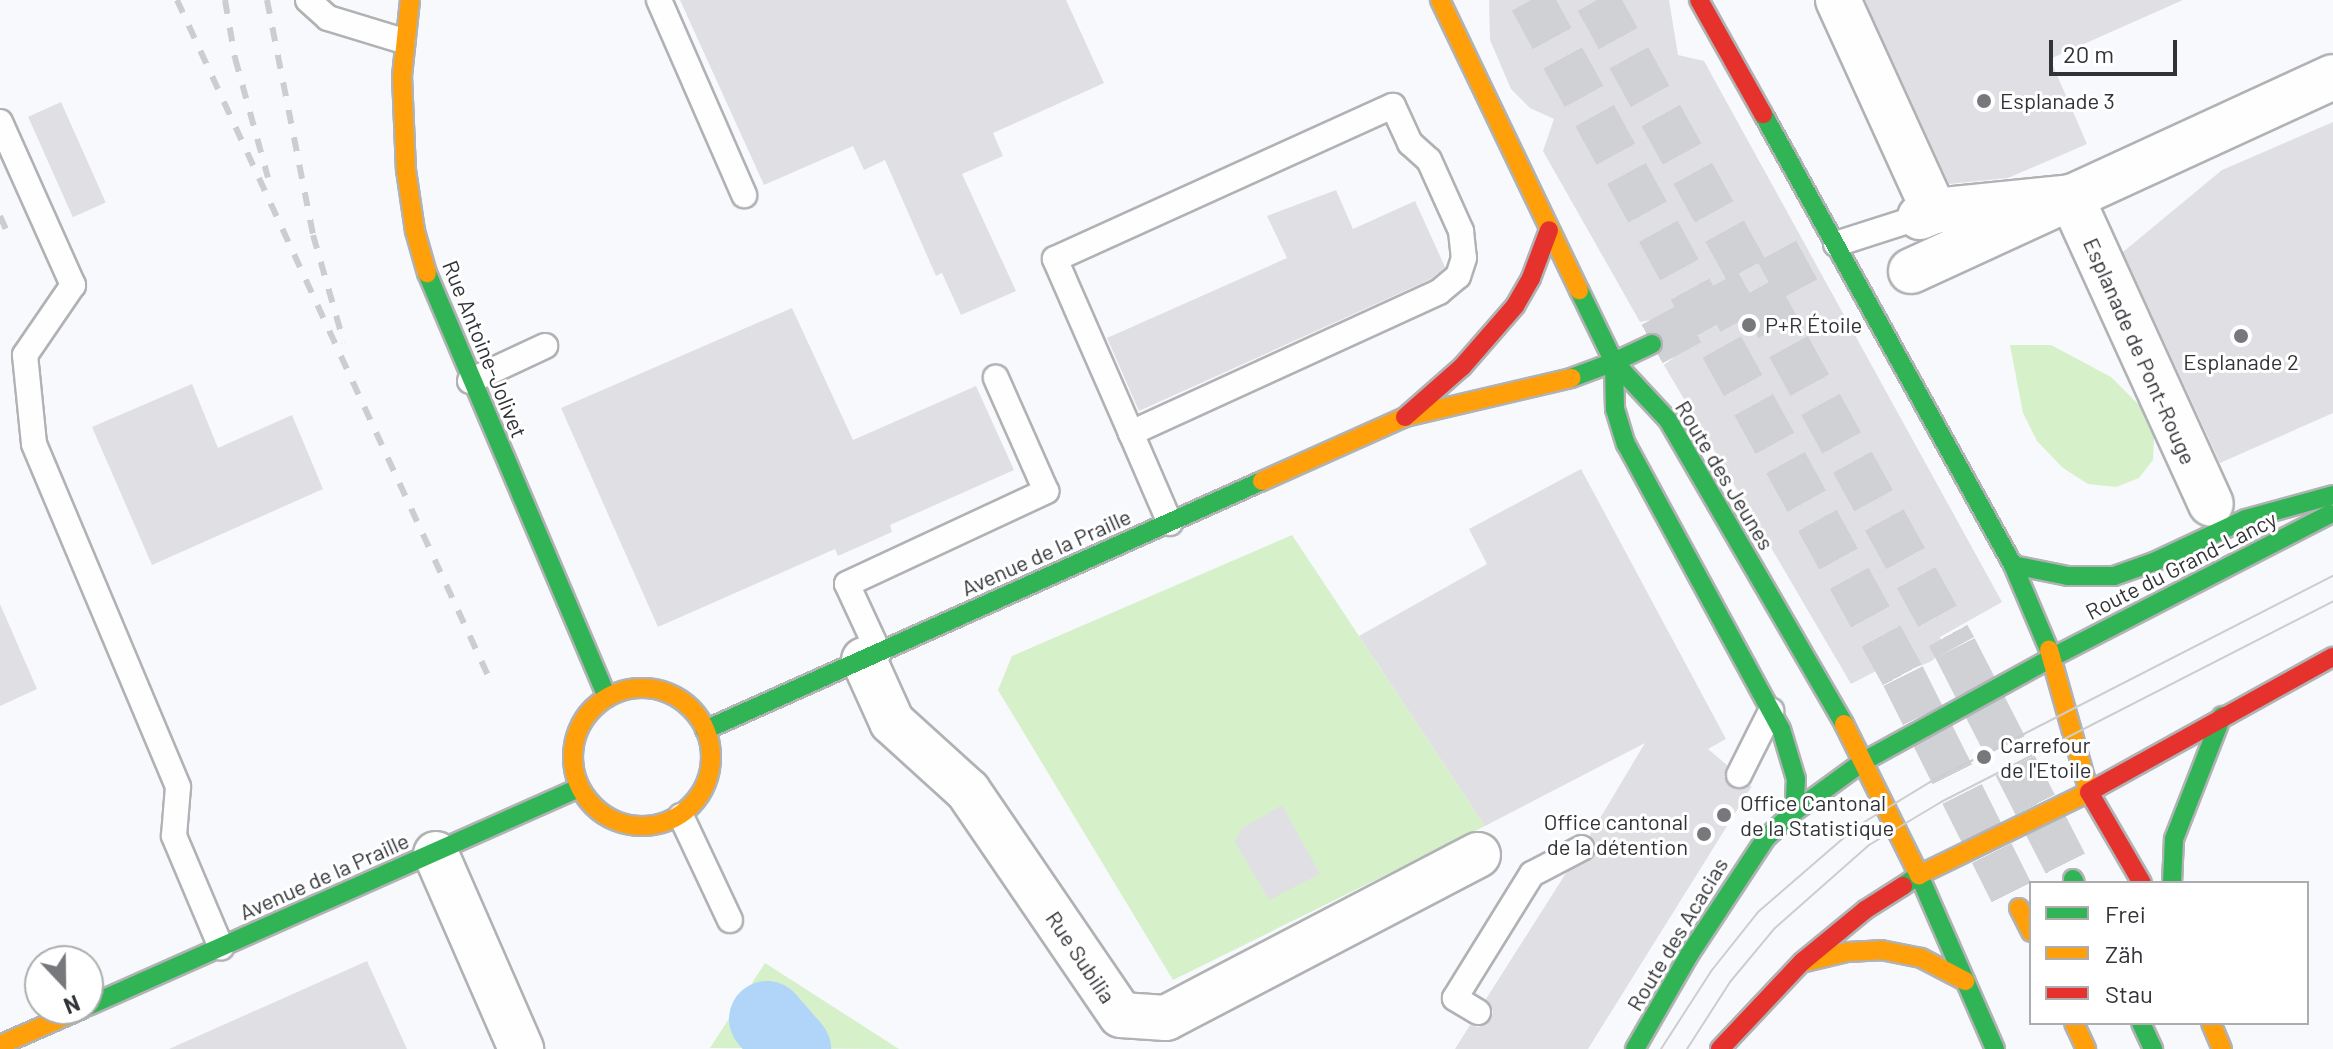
<!DOCTYPE html>
<html>
<head>
<meta charset="utf-8">
<style>
	body { margin:0 }
	#map { position:relative; width:2333px; height:1049px; overflow:hidden; background:#f7f9fc; font-family:Barlow,sans-serif }
	div>[style] { position:absolute }
	.green>* { inset:0; background:#d6f0ca }
	.river>* { height:76px; margin:-38px; padding:0 38px; transform-origin:38px; border-radius:38px; background:#b0d5f8 }
	.building>* { inset:0; background:#e0e0e4; transform-origin:0 0 }
	.primary-tunnel>* { height:44px; margin-top:-22px; transform-origin:0; background:repeating-linear-gradient(90deg,#cfd1d5 0 44px,transparent 0 66px) }
	.roads { filter:drop-shadow(2px 0 #b0b2b4) drop-shadow(-2px 0 #b0b2b4) drop-shadow(0 2px #b0b2b4) drop-shadow(0 -2px #b0b2b4) }
	.lane>* { height:24px; margin:-12px; padding:0 12px; transform-origin:12px; border-radius:12px; background:#fefeff }
	.street>* { height:44px; margin:-22px; padding:0 22px; transform-origin:22px; border-radius:22px; background:#fefeff }
	.fast>* { height:18px; margin:-9px; padding:0 9px; transform-origin:9px; border-radius:9px; background:#30b455 }
	.slow>* { height:18px; margin:-9px; padding:0 9px; transform-origin:9px; border-radius:9px; background:#ff9f0a }
	.slow>.ring { margin:-9px; padding:0; box-sizing:content-box; background:none; border:18px solid #ff9f0a; border-radius:50% }
	.jam>* { height:18px; margin:-9px; padding:0 9px; transform-origin:9px; border-radius:9px; background:#e5322d }
	.tram>* { height:2px; margin:-1px; padding:0 1px; transform-origin:1px; border-radius:1px; background:#cccdce }
	.rail>* { height:6px; margin-top:-3px; transform-origin:0; background:repeating-linear-gradient(90deg,#cccdce 0 14px,transparent 0 28px) }
	.dots>* { width:22px; height:22px; translate:-50% -50%; box-sizing:border-box; border:4px solid #fff; border-radius:50% }
	span { translate:-50% -50%; white-space:nowrap; text-align:center; line-height:1.15; -webkit-text-stroke:6px #fff; paint-order:stroke }
	.poi-label { font-size:22px; color:#313337 }
	.left { translate:0 -50%; text-align:left }
	.right { translate:-100% -50%; text-align:right }
	.street-label { font-size:22px; color:#313337 }
	.legend { position:absolute; left:2029px; top:881px; width:280px; height:144px; box-sizing:border-box; background:#fff; border:2px solid #adadaf; margin:0; padding:10px 14px; list-style:none; font-size:24px; color:#313337 }
	.legend li { display:flex; align-items:center; gap:16px; height:40px }
	.legend b { width:40px; border:2px solid #adadaf }
	.north { position:absolute; left:24px; top:945px; width:80px; height:80px; box-sizing:border-box; background:#fff; border:2px solid #adadaf; border-radius:50%; rotate:158deg; font-size:22px; font-weight:700; line-height:32px; text-align:center; color:#313337 }
	.north::after { content:''; display:block; margin:auto; width:28px; height:36px; background:#76787c; clip-path:polygon(50% 0,100% 100%,50% 72%,0 100%) }
	.scale { position:absolute; left:2049px; top:40px; width:128px; height:36px; box-sizing:border-box; border:4px solid #313337; border-top:0; padding-left:10px; font-size:24px; line-height:28px; white-space:nowrap; color:#313337; -webkit-text-stroke:6px #fff; paint-order:stroke }
</style>
</head>
<body>
<div id="map">
	<div class="green">
		<i style="clip-path:polygon(2010px 345px,2051px 345px,2111px 377px,2140px 406px,2154px 438px,2153px 460px,2139px 478px,2116px 487px,2088px 484px,2063px 468px,2037px 441px,2023px 413px)"></i>
		<i style="clip-path:polygon(1292px 535px,1485px 826px,1173px 980px,998px 690px,1012px 656px)"></i>
		<i style="clip-path:polygon(765px 963px,899px 1049px,710px 1048px)"></i>
	</div>
	<div class="river">
		<i style="left:767px;top:1019px;width:40px;rotate:49deg"></i>
	</div>
	<div class="building">
		<i style="clip-path:polygon(680px 0,1066px 0,1104px 83px,993px 133px,1003px 156px,962px 174px,1016px 291px,961px 315px,942px 273px,936px 276px,885px 160px,864px 170px,853px 146px,764px 185px)"></i>
		<i style="clip-path:polygon(1489px 0,1669px 0,1678px 55px,1704px 61px,2002px 602px,1940px 637px,1945px 651px,1930px 662px,1912px 669px,1905px 656px,1851px 684px,1664px 365px,1673px 358px,1677px 347px,1674px 333px,1667px 324px,1655px 319px,1640px 322px,1543px 151px,1554px 119px,1530px 108px,1511px 89px,1490px 40px)"></i>
		<i style="clip-path:polygon(1865px 0,2183px 0,2050px 59px,2087px 144px,2008px 178px,1949px 184px)"></i>
		<i style="left:61px;top:102px;width:110px;height:36px;rotate:66deg"></i>
		<i style="clip-path:polygon(2333px 122px,2333px 413px,2220px 463px,2123px 252px,2222px 170px)"></i>
		<i style="clip-path:polygon(1336px 190px,1353px 229px,1415px 201px,1445px 267px,1431px 279px,1139px 411px,1107px 338px,1287px 258px,1267px 216px)"></i>
		<i style="clip-path:polygon(792px 308px,853px 440px,976px 386px,1014px 470px,890px 525px,892px 532px,838px 556px,835px 549px,658px 627px,561px 408px)"></i>
		<i style="clip-path:polygon(192px 384px,218px 448px,292px 415px,323px 489px,152px 565px,92px 427px)"></i>
		<i style="clip-path:polygon(1581px 469px,1726px 739px,1708px 749px,1727px 765px,1724px 777px,1732px 788px,1752px 786px,1588px 1049px,1455px 1049px,1470px 1025px,1478px 1027px,1490px 1020px,1493px 1012px,1486px 999px,1566px 873px,1595px 855px,1596px 842px,1590px 835px,1645px 743px,1485px 826px,1359px 636px,1487px 564px,1469px 529px)"></i>
		<i style="clip-path:polygon(0 604px,37px 689px,0 706px)"></i>
		<i style="clip-path:polygon(1282px 805px,1320px 874px,1269px 900px,1235px 842px,1242px 828px)"></i>
		<i style="clip-path:polygon(367px 961px,407px 1049px,169px 1049px)"></i>
	</div>
	<div class="primary-tunnel">
		<i style="left:1531px;top:0;width:772px;rotate:61.18deg"></i>
		<i style="left:1903px;top:676px;width:259px;rotate:63.4deg"></i>
		<i style="left:1597px;top:0;width:740px;rotate:61.08deg"></i>
		<i style="left:1955px;top:648px;width:259px;rotate:62.9deg"></i>
		<i style="left:1652px;top:344px;width:189px;rotate:-28.5deg"></i>
	</div>
	<div class="roads">
		<div class="lane">
			<i style="left:308px;top:0;width:27px;rotate:42deg"></i>
			<i style="left:328px;top:18px;width:78px;rotate:17deg"></i>
			<i style="left:659px;top:0;width:213px;rotate:66.4deg"></i>
			<i style="left:0;top:122px;width:179px;rotate:65.9deg"></i>
			<i style="left:73px;top:285px;width:85px;rotate:124.4deg"></i>
			<i style="left:25px;top:355px;width:89px;rotate:84.2deg"></i>
			<i style="left:34px;top:444px;width:372px;rotate:67.2deg"></i>
			<i style="left:178px;top:787px;width:49px;rotate:94.7deg"></i>
			<i style="left:174px;top:836px;width:121px;rotate:67.1deg"></i>
			<i style="left:1836px;top:244px;width:88px;rotate:-17.8deg"></i>
			<i style="left:470px;top:381px;width:83px;rotate:-25deg"></i>
			<i style="left:1131px;top:433px;width:190px;rotate:-113.6deg"></i>
			<i style="left:1055px;top:259px;width:371px;rotate:-24.4deg"></i>
			<i style="left:1393px;top:106px;width:41px;rotate:65.3deg"></i>
			<i style="left:1410px;top:143px;width:25px;rotate:42deg"></i>
			<i style="left:1429px;top:160px;width:78px;rotate:65.7deg"></i>
			<i style="left:1461px;top:231px;width:27px;rotate:84deg"></i>
			<i style="left:1464px;top:258px;width:19px;rotate:108deg"></i>
			<i style="left:1458px;top:276px;width:25px;rotate:140deg"></i>
			<i style="left:1439px;top:292px;width:339px;rotate:155.4deg"></i>
			<i style="left:1131px;top:433px;width:98px;rotate:66.6deg"></i>
			<i style="left:879px;top:653px;width:76px;rotate:-114.9deg"></i>
			<i style="left:847px;top:584px;width:220px;rotate:-25deg"></i>
			<i style="left:1046px;top:491px;width:124px;rotate:-113.9deg"></i>
			<i style="left:1739px;top:775px;width:72px;rotate:-63.4deg"></i>
			<i style="left:681px;top:816px;width:115px;rotate:64.8deg"></i>
			<i style="left:1478px;top:1012px;width:27px;rotate:-149deg"></i>
			<i style="left:1455px;top:998px;width:146px;rotate:-58.2deg"></i>
			<i style="left:1532px;top:874px;width:56px;rotate:-27.5deg"></i>
		</div>
		<div class="street">
			<i style="left:1838px;top:0;width:232px;rotate:65.5deg"></i>
			<i style="left:1920px;top:217px;width:15px;rotate:-23deg"></i>
			<i style="left:1934px;top:211px;width:138px;rotate:-5.8deg"></i>
			<i style="left:2071px;top:197px;width:337px;rotate:65.5deg"></i>
			<i style="left:1911px;top:271px;width:464px;rotate:-24.7deg"></i>
			<i style="left:864px;top:660px;width:68px;rotate:65.7deg"></i>
			<i style="left:892px;top:722px;width:103px;rotate:42.2deg"></i>
			<i style="left:968px;top:791px;width:271px;rotate:55.7deg"></i>
			<i style="left:1121px;top:1015px;width:45px;rotate:3.8deg"></i>
			<i style="left:1166px;top:1018px;width:352px;rotate:-27.6deg"></i>
			<i style="left:436px;top:854px;width:213px;rotate:66.4deg"></i>
		</div>
		<div class="fast">
			<i style="left:1763px;top:114px;width:516px;rotate:61deg"></i>
			<i style="left:2013px;top:565px;width:92px;rotate:67deg"></i>
			<i style="left:427px;top:273px;width:461px;rotate:67deg"></i>
			<i style="left:1579px;top:290px;width:80px;rotate:64.1deg"></i>
			<i style="left:1614px;top:362px;width:79px;rotate:47deg"></i>
			<i style="left:1668px;top:420px;width:351px;rotate:59.9deg"></i>
			<i style="left:1614px;top:362px;width:42px;rotate:-25.3deg"></i>
			<i style="left:1571px;top:378px;width:46px;rotate:-20.4deg"></i>
			<i style="left:1614px;top:362px;width:47px;rotate:88.8deg"></i>
			<i style="left:1615px;top:409px;width:37px;rotate:73deg"></i>
			<i style="left:1626px;top:444px;width:324px;rotate:61.5deg"></i>
			<i style="left:1781px;top:729px;width:52px;rotate:73.3deg"></i>
			<i style="left:1796px;top:779px;width:33px;rotate:93deg"></i>
			<i style="left:2013px;top:565px;width:56px;rotate:11.3deg"></i>
			<i style="left:2068px;top:576px;width:46px"></i>
			<i style="left:2114px;top:576px;width:42px;rotate:-19.3deg"></i>
			<i style="left:2154px;top:562px;width:102px;rotate:-25.1deg"></i>
			<i style="left:2246px;top:519px;width:90px;rotate:-15.4deg"></i>
			<i style="left:2051px;top:658px;width:314px;rotate:-27.3deg"></i>
			<i style="left:705px;top:730px;width:610px;rotate:-24.09deg"></i>
			<i style="left:1864px;top:761px;width:213px;rotate:-28.8deg"></i>
			<i style="left:2073px;top:879px;width:4px;rotate:63deg"></i>
			<i style="left:2172px;top:883px;width:44px;rotate:-87.4deg"></i>
			<i style="left:2174px;top:839px;width:132px;rotate:-68.7deg"></i>
			<i style="left:1903px;top:886px;width:19px;rotate:-35deg"></i>
			<i style="left:1919px;top:875px;width:190px;rotate:66.4deg"></i>
			<i style="left:88px;top:1006px;width:537px;rotate:-23.94deg"></i>
			<i style="left:2141px;top:1023px;width:29px;rotate:65deg"></i>
			<i style="left:1635px;top:1049px;width:108px;rotate:-60.1deg"></i>
			<i style="left:1689px;top:955px;width:140px;rotate:-56.7deg"></i>
			<i style="left:1766px;top:838px;width:38px;rotate:-43deg"></i>
			<i style="left:1794px;top:812px;width:87px;rotate:-36.1deg"></i>
		</div>
		<div class="slow">
			<i style="left:410px;top:0;width:76px;rotate:96deg"></i>
			<i style="left:402px;top:76px;width:94px;rotate:87.6deg"></i>
			<i style="left:406px;top:170px;width:62px;rotate:81.6deg"></i>
			<i style="left:415px;top:231px;width:44px;rotate:74.1deg"></i>
			<i style="left:1440px;top:0;width:322px;rotate:64.4deg"></i>
			<i style="left:1262px;top:481px;width:157px;rotate:-24.1deg"></i>
			<i style="left:1405px;top:417px;width:171px;rotate:-13.2deg"></i>
			<i class="ring" style="left:573px;top:688px;width:120px;height:120px"></i>
			<i style="left:1844px;top:724px;width:169px;rotate:63.6deg"></i>
			<i style="left:1919px;top:875px;width:189px;rotate:-26deg"></i>
			<i style="left:2089px;top:792px;width:148px;rotate:-105.7deg"></i>
			<i style="left:2019px;top:908px;width:27px;rotate:63deg"></i>
			<i style="left:1805px;top:962px;width:43px;rotate:-13.4deg"></i>
			<i style="left:1847px;top:952px;width:34px;rotate:-3deg"></i>
			<i style="left:1881px;top:950px;width:41px;rotate:11.3deg"></i>
			<i style="left:1921px;top:958px;width:50px;rotate:27.6deg"></i>
			<i style="left:2074px;top:1023px;width:29px;rotate:65deg"></i>
			<i style="left:2211px;top:1023px;width:28px;rotate:67deg"></i>
			<i style="left:0;top:1045px;width:90px;rotate:-23.7deg"></i>
		</div>
		<div class="jam">
			<i style="left:1699px;top:0;width:131px;rotate:60.7deg"></i>
			<i style="left:1405px;top:417px;width:76px;rotate:-41.3deg"></i>
			<i style="left:1462px;top:367px;width:81px;rotate:-49deg"></i>
			<i style="left:1515px;top:306px;width:32px;rotate:-60deg"></i>
			<i style="left:1531px;top:278px;width:51px;rotate:-69.4deg"></i>
			<i style="left:2142px;top:883px;width:105px;rotate:-120.2deg"></i>
			<i style="left:2089px;top:792px;width:279px;rotate:-29deg"></i>
			<i style="left:1720px;top:1049px;width:120px;rotate:-46.7deg"></i>
			<i style="left:1802px;top:962px;width:82px;rotate:-39.5deg"></i>
			<i style="left:1865px;top:910px;width:45px;rotate:-32.3deg"></i>
		</div>
	</div>
	<div class="tram">
		<i style="left:1661px;top:1049px;width:94px;rotate:-57.2deg"></i>
		<i style="left:1712px;top:970px;width:74px;rotate:-51.6deg"></i>
		<i style="left:1758px;top:912px;width:130px;rotate:-40.9deg"></i>
		<i style="left:1856px;top:827px;width:87px;rotate:-31.3deg"></i>
		<i style="left:1930px;top:782px;width:453px;rotate:-27.1deg"></i>
		<i style="left:1687px;top:1049px;width:80px;rotate:-57.3deg"></i>
		<i style="left:1730px;top:982px;width:70px;rotate:-50.2deg"></i>
		<i style="left:1775px;top:928px;width:125px;rotate:-41.4deg"></i>
		<i style="left:1869px;top:845px;width:84px;rotate:-30.8deg"></i>
		<i style="left:1941px;top:802px;width:441px;rotate:-27.1deg"></i>
	</div>
	<div class="rail">
		<i style="left:177px;top:0;width:749px;rotate:65.28deg"></i>
		<i style="left:225px;top:0;width:59px;rotate:80.2deg"></i>
		<i style="left:235px;top:58px;width:124px;rotate:74.6deg"></i>
		<i style="left:267px;top:0;width:239px;rotate:78.9deg"></i>
		<i style="left:313px;top:235px;width:112px;rotate:74deg"></i>
		<i style="left:0;top:216px;width:20px;rotate:66deg"></i>
	</div>
	<div class="dots">
		<i style="left:1984px;top:101px;background:#76787c"></i>
		<i style="left:1749px;top:325px;background:#76787c"></i>
		<i style="left:2241px;top:336px;background:#76787c"></i>
		<i style="left:1984px;top:757px;background:#76787c"></i>
		<i style="left:1724px;top:815px;background:#76787c"></i>
		<i style="left:1704px;top:834px;background:#76787c"></i>
	</div>
	<div class="poi-label">
		<span class="left" style="left:2000px;top:101px">Esplanade 3</span>
		<span class="left" style="left:1765px;top:325px">P+R Étoile</span>
		<span style="left:2241px;top:362px">Esplanade 2</span>
		<span class="left" style="left:2000px;top:757px">Carrefour<br>de l'Etoile</span>
		<span class="left" style="left:1740px;top:815px">Office Cantonal<br>de la Statistique</span>
		<span class="right" style="left:1688px;top:834px">Office cantonal<br>de la détention</span>
	</div>
	<div class="street-label">
		<span style="left:485px;top:349px;rotate:68deg">Rue Antoine-Jolivet</span>
		<span style="left:2140px;top:351px;rotate:66deg">Esplanade de Pont-Rouge</span>
		<span style="left:1725px;top:475px;rotate:59deg">Route des Jeunes</span>
		<span style="left:1046px;top:552px;rotate:-24deg">Avenue de la Praille</span>
		<span style="left:2181px;top:565px;rotate:-27deg">Route du Grand-Lancy</span>
		<span style="left:324px;top:876px;rotate:-24deg">Avenue de la Praille</span>
		<span style="left:1677px;top:934px;rotate:-59deg">Route des Acacias</span>
		<span style="left:1081px;top:957px;rotate:56deg">Rue Subilia</span>
	</div>
	<ul class="legend">
	<li><b style="height:10px;background:#30b455"></b>Frei</li>
	<li><b style="height:10px;background:#ff9f0a"></b>Zäh</li>
	<li><b style="height:10px;background:#e5322d"></b>Stau</li>
	</ul>
	<div class="north">N</div>
	<div class="scale">20 m</div>
</div>
</body>
</html>
